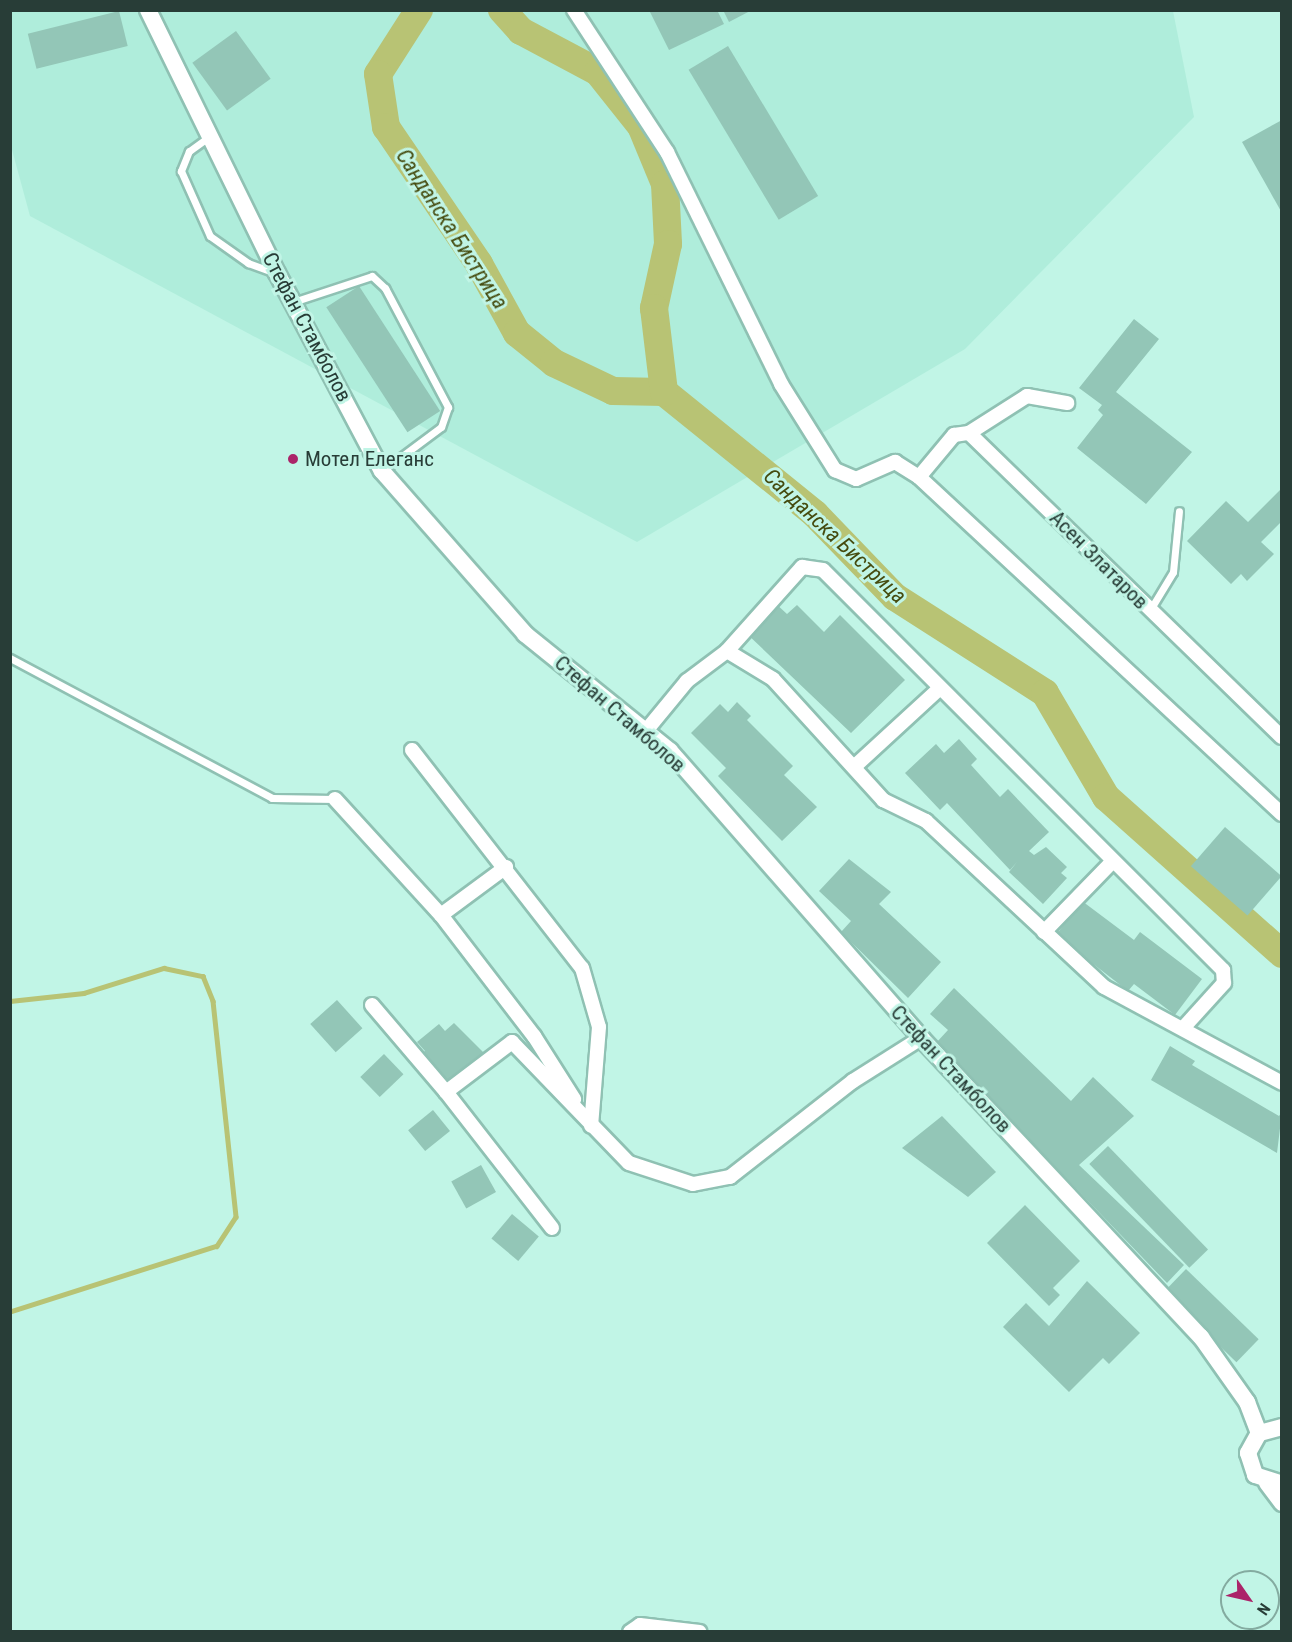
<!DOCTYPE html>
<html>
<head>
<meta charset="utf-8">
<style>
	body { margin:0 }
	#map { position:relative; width:1292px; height:1642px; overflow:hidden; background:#c1f5e6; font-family:"Roboto Condensed",sans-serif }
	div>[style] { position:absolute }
	.built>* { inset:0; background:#afeddb }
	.stream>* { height:4.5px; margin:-2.25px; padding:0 2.25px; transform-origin:2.25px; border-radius:2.25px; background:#b8c374 }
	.river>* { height:28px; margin:-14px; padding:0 14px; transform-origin:14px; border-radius:14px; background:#b8c374 }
	.building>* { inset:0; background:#93c6b7; transform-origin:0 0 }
	.roads { filter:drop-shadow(2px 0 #8fc1b3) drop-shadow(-2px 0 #8fc1b3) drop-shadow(0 2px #8fc1b3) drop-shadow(0 -2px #8fc1b3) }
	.service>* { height:7px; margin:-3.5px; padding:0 3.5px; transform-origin:3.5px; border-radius:3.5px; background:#fff }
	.minor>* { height:14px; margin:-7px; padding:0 7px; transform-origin:7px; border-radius:7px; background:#fff }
	.tertiary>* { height:16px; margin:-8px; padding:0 8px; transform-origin:8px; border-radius:8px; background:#fff }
	.dots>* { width:16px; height:16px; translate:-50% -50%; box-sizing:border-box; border:3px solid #c1f5e6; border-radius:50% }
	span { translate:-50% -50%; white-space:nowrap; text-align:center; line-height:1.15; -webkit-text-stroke:6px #c1f5e6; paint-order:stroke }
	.street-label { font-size:21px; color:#283d37 }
	.poi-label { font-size:21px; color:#283d37 }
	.left { translate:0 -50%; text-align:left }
	.water-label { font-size:22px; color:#454b0f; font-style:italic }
	.frame { position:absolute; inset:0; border:12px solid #283d37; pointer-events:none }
	.north { position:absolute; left:1220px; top:1570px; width:60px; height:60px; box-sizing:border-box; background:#c1f5e6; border:2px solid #84aba0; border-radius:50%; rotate:124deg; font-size:16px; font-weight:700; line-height:24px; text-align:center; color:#283d37 }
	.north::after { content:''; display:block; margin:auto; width:21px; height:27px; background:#ab2469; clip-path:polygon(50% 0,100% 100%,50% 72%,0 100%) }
</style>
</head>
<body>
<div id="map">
	<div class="built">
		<i style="clip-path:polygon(10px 11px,1173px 11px,1194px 117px,965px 349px,637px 542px,30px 216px,11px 146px)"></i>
	</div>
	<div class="stream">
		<i style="left:10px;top:1001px;width:74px;rotate:-6.2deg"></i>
		<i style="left:84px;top:993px;width:84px;rotate:-17.4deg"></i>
		<i style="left:164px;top:968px;width:40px;rotate:12deg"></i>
		<i style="left:203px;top:976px;width:27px;rotate:68deg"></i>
		<i style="left:213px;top:1001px;width:217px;rotate:83.9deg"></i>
		<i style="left:236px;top:1217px;width:35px;rotate:123deg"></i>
		<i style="left:217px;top:1246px;width:217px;rotate:162.3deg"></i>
	</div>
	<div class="river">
		<i style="left:419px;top:10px;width:76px;rotate:122.6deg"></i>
		<i style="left:378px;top:74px;width:54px;rotate:81.4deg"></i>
		<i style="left:386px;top:127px;width:166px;rotate:55.8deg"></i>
		<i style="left:479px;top:264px;width:79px;rotate:61.2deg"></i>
		<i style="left:517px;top:333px;width:48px;rotate:39deg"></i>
		<i style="left:554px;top:363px;width:65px;rotate:25.4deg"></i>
		<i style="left:613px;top:391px;width:51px;rotate:1.1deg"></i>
		<i style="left:664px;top:392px;width:194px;rotate:38.9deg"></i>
		<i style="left:815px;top:514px;width:115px;rotate:46.1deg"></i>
		<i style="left:895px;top:597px;width:178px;rotate:32.6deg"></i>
		<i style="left:1045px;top:693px;width:121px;rotate:59.6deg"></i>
		<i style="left:1106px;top:797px;width:236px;rotate:41.7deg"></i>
		<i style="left:502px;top:10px;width:28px;rotate:48deg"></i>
		<i style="left:521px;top:31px;width:87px;rotate:28deg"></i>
		<i style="left:598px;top:72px;width:69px;rotate:51.5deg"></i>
		<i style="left:641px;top:126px;width:63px;rotate:67.5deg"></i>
		<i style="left:665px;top:184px;width:60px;rotate:87.1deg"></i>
		<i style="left:668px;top:244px;width:66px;rotate:102.3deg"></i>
		<i style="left:654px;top:308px;width:85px;rotate:83.2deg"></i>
	</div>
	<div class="building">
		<i style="clip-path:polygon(649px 10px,717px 10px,724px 24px,669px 50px)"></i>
		<i style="clip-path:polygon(723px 10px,752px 10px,729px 22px)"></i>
		<i style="left:119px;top:11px;width:36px;height:94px;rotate:76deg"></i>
		<i style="left:236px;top:31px;width:59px;height:54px;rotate:54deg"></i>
		<i style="left:728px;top:46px;width:175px;height:46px;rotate:59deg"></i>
		<i style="clip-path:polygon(1282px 120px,1282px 213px,1242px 142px)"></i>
		<i style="left:359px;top:286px;width:149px;height:39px;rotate:57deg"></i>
		<i style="clip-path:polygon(1134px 319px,1159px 339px,1116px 392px,1192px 452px,1146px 504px,1077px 448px,1103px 415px,1098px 410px,1102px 405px,1079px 388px)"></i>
		<i style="clip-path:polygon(1282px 488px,1282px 521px,1261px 542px,1274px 554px,1247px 581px,1241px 574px,1231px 584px,1187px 541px,1226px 501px,1248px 522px)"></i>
		<i style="clip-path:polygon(774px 602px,787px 614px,797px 605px,824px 632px,840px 615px,905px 680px,851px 733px,745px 632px)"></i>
		<i style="clip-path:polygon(737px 702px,751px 716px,747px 720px,793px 766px,784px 775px,817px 807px,782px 841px,718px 776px,726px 768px,691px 733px,720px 704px,728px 712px)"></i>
		<i style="clip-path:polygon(959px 739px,977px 759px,971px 765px,1000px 797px,1008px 789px,1049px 832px,1029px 851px,1034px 855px,1046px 847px,1067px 867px,1061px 873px,1067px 878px,1043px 904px,1009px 872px,1017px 862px,1010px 870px,947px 803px,940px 810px,905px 773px,936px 744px,944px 753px)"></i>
		<i style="left:1225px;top:827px;width:75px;height:52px;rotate:41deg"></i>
		<i style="clip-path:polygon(849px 859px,891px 892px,879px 904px,941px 962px,908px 998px,841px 932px,851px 921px,819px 891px)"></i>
		<i style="clip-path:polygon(1082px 901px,1134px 940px,1140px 932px,1202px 979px,1175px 1015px,1134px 984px,1128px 991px,1056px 935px)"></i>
		<i style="clip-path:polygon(954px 988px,1071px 1101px,1093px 1077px,1134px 1116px,1079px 1165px,1184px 1265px,1167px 1283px,936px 1043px,948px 1030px,930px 1014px)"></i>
		<i style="left:337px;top:1000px;width:38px;height:36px;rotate:48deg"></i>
		<i style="clip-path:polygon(454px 1023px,484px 1053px,446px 1085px,420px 1055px,425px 1051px,417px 1042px,439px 1024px,445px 1031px)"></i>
		<i style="clip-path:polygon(1170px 1046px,1195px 1061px,1192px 1065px,1279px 1116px,1282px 1112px,1277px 1153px,1151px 1080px)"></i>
		<i style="left:384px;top:1054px;width:28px;height:33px;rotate:46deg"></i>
		<i style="left:433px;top:1110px;width:27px;height:32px;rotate:51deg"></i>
		<i style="clip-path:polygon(942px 1116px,996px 1172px,968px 1197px,902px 1148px)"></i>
		<i style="left:1108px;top:1146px;width:144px;height:26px;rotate:46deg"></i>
		<i style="left:481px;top:1165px;width:31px;height:34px;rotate:61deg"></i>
		<i style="clip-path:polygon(1025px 1205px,1080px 1261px,1053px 1288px,1060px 1295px,1049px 1306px,987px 1243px)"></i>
		<i style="left:512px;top:1214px;width:35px;height:32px;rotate:40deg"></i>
		<i style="left:1186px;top:1269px;width:101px;height:32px;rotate:44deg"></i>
		<i style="clip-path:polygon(1087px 1281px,1140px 1333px,1109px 1364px,1103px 1358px,1069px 1392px,1003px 1327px,1026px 1303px,1049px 1326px)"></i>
	</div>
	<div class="roads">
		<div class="service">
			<i style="left:210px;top:136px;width:26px;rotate:144deg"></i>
			<i style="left:189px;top:151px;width:22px;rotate:112deg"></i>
			<i style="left:181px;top:171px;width:71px;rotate:66deg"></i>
			<i style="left:210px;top:236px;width:47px;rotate:35.4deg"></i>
			<i style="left:248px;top:263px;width:27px;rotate:20deg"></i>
			<i style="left:296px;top:301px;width:80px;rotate:-18.2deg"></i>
			<i style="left:372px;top:276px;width:18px;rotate:43deg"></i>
			<i style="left:385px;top:288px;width:135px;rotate:62.1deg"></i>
			<i style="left:448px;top:407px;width:21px;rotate:109deg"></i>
			<i style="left:441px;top:427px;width:74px;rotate:143.3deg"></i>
			<i style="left:1150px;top:610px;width:44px;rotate:-58.8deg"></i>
			<i style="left:1173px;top:572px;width:61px;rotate:-84.4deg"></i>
			<i style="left:10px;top:658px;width:297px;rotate:28.1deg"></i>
			<i style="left:272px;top:798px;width:63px;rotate:0.9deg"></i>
		</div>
		<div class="minor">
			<i style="left:574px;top:10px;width:170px;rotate:56.8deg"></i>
			<i style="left:667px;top:152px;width:258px;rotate:63.8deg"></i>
			<i style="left:781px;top:384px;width:102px;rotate:57.9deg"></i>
			<i style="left:835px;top:470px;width:23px;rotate:23deg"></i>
			<i style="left:856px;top:479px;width:43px;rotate:-23.6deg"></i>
			<i style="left:895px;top:462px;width:28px;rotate:32deg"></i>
			<i style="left:919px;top:477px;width:55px;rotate:-50.2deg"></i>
			<i style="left:954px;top:435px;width:15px;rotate:-8deg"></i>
			<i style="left:969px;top:433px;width:436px;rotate:44.2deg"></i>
			<i style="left:969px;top:433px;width:69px;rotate:-32.5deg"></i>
			<i style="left:1027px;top:396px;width:41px;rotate:9.9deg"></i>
			<i style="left:919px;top:477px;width:495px;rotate:42.9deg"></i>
			<i style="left:727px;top:651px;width:113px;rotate:-48.2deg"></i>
			<i style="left:802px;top:567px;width:21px;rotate:8deg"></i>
			<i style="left:823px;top:570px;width:566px;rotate:45deg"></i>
			<i style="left:1223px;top:970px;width:13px;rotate:86deg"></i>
			<i style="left:1224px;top:983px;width:58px;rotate:132.2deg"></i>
			<i style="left:645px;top:732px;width:66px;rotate:-50.5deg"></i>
			<i style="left:687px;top:681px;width:50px;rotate:-36.9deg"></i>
			<i style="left:727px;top:651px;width:54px;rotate:31.3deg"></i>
			<i style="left:773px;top:679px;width:164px;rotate:47.7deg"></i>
			<i style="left:883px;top:800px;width:48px;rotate:26deg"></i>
			<i style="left:926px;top:821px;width:243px;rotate:43deg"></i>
			<i style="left:1104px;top:987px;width:202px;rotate:28.3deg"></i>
			<i style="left:412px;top:750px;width:276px;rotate:52.1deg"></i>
			<i style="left:582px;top:968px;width:61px;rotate:73.9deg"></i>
			<i style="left:599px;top:1027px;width:99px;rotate:94.6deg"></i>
			<i style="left:854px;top:767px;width:117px;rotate:-42.6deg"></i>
			<i style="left:335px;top:799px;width:157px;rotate:47.6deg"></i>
			<i style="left:441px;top:915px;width:81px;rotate:-36.4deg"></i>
			<i style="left:441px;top:915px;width:153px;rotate:52.5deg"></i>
			<i style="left:534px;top:1036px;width:75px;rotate:57.6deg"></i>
			<i style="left:1044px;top:932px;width:98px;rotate:-45.8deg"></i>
			<i style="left:372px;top:1005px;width:114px;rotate:49.6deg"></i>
			<i style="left:552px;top:1228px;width:172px;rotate:-127.9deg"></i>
			<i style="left:446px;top:1092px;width:83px;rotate:-37.1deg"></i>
			<i style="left:512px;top:1042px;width:168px;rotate:46deg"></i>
			<i style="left:629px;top:1163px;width:67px;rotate:18.2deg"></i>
			<i style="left:693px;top:1184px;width:38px;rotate:-11deg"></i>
			<i style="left:730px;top:1177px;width:156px;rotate:-38deg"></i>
			<i style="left:853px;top:1081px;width:80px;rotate:-32.3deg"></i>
			<i style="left:630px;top:1632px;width:12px;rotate:-35deg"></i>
			<i style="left:640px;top:1625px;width:60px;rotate:6.7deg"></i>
		</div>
		<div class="tertiary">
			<i style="left:148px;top:10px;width:293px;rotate:63.9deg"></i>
			<i style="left:277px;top:273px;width:224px;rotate:62.1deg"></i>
			<i style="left:382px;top:471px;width:217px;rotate:48.7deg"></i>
			<i style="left:525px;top:634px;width:186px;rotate:38.9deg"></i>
			<i style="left:670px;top:751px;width:381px;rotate:48.8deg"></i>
			<i style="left:921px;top:1038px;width:410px;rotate:46.9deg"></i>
			<i style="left:1201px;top:1337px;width:80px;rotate:54.7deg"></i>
			<i style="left:1247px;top:1402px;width:33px;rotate:69deg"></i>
			<i style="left:1282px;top:1427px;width:24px;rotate:165deg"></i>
			<i style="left:1259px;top:1433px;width:23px;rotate:119deg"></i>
			<i style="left:1248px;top:1453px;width:23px;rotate:72deg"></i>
			<i style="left:1255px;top:1475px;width:28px;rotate:18deg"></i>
			<i style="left:1267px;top:1483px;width:25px;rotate:53deg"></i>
		</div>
	</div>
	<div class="dots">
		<i style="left:293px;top:459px;background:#ab2469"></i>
	</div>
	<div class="street-label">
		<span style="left:307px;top:327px;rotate:62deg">Стефан Стамболов</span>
		<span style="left:1099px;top:560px;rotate:45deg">Асен Златаров</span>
		<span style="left:620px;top:714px;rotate:41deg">Стефан Стамболов</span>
		<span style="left:951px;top:1069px;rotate:47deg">Стефан Стамболов</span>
	</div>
	<div class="poi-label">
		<span class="left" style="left:305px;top:459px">Мотел Елеганс</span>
	</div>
	<div class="water-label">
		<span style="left:452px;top:229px;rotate:57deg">Санданска Бистрица</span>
		<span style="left:835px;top:536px;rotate:43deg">Санданска Бистрица</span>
	</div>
	<div class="frame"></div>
	<div class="north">N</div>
</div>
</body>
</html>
